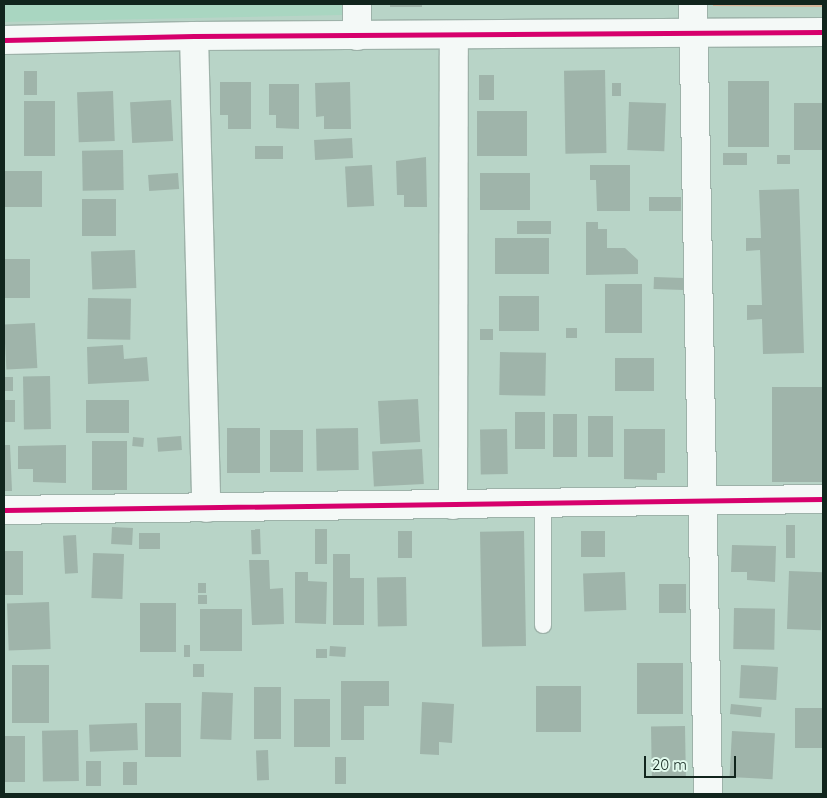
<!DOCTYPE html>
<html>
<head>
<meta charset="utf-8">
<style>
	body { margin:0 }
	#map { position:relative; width:827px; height:798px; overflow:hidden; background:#b8d4c7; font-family:Quicksand,sans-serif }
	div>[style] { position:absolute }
	.built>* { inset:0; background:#a9d6c1 }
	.green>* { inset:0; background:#d6b59a }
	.building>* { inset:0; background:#9fb4aa; transform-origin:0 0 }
	.roads { filter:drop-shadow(1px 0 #9db2a9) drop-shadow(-1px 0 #9db2a9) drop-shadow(0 1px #9db2a9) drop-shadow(0 -1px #9db2a9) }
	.service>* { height:16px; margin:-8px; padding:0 8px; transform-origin:8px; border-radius:8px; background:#f4f9f7 }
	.minor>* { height:28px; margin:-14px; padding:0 14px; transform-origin:14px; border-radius:14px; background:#f4f9f7 }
	.cycleway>* { height:5px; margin:-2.5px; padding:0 2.5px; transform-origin:2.5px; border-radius:2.5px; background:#d6006c }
	span { translate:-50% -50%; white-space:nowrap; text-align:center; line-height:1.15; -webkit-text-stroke:4.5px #e1faed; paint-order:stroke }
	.frame { position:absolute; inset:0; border:5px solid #11251d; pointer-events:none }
	.scale { position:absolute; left:644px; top:756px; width:92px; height:22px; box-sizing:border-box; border:2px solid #11251d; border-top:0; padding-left:6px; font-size:15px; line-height:18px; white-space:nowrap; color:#11251d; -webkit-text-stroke:4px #e1faed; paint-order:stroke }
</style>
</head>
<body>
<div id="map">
	<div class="built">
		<i style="clip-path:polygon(4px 4px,342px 4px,342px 15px,4px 22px)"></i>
	</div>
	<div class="green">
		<i style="clip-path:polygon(713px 4px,823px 4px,823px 7px,713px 6px)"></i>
	</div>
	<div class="building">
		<i style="left:390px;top:4px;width:32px;height:3px"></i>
		<i style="left:605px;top:70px;width:83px;height:41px;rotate:89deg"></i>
		<i style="left:37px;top:71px;width:24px;height:13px;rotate:90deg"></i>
		<i style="left:479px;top:75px;width:15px;height:25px"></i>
		<i style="left:728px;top:81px;width:41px;height:66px"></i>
		<i style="clip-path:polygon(220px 82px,251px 82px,251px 129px,228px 129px,228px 115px,220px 115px)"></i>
		<i style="clip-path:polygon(350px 82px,351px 129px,324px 129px,324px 116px,316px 117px,315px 83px)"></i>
		<i style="left:612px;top:83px;width:9px;height:13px"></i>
		<i style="clip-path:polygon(269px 84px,299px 84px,299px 129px,276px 128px,276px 115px,269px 115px)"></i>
		<i style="left:113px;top:91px;width:50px;height:36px;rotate:88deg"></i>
		<i style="left:171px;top:100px;width:41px;height:41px;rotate:87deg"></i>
		<i style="left:24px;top:101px;width:31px;height:55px"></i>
		<i style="left:629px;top:102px;width:37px;height:48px;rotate:2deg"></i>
		<i style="left:794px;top:103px;width:29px;height:47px"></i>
		<i style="left:477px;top:111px;width:50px;height:45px"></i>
		<i style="left:352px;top:138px;width:20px;height:38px;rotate:87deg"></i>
		<i style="left:255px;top:146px;width:28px;height:13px"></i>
		<i style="left:123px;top:150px;width:40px;height:41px;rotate:89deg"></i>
		<i style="left:747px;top:153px;width:12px;height:24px;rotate:90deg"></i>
		<i style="left:777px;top:155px;width:13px;height:9px"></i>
		<i style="clip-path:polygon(426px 157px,427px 207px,404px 207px,404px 195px,397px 195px,396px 161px)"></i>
		<i style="left:372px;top:165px;width:41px;height:27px;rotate:87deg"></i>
		<i style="clip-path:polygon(590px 165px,630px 165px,630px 211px,597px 211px,596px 180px,590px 180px)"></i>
		<i style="left:4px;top:171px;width:38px;height:36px"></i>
		<i style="left:178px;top:173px;width:16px;height:30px;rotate:86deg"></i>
		<i style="left:480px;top:173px;width:50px;height:37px"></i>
		<i style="clip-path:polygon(799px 189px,804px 353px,763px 354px,762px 319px,747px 320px,747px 305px,762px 305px,760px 250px,746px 251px,746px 238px,761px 238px,759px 190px)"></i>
		<i style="left:681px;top:197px;width:14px;height:32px;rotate:90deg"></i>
		<i style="left:82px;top:199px;width:34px;height:37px"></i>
		<i style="left:551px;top:221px;width:13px;height:34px;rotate:90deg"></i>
		<i style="clip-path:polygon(586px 222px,598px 222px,598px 229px,607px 229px,607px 248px,625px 248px,638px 260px,638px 274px,586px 275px)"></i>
		<i style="left:549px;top:238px;width:36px;height:54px;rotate:90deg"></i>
		<i style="left:135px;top:250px;width:38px;height:44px;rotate:88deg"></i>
		<i style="left:4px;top:259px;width:26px;height:39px"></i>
		<i style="left:654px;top:277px;width:30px;height:12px;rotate:2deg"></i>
		<i style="left:605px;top:284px;width:37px;height:49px"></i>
		<i style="left:499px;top:296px;width:40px;height:35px"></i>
		<i style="left:88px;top:298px;width:43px;height:41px;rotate:1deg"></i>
		<i style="left:35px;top:323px;width:45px;height:31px;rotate:87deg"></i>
		<i style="left:566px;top:328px;width:11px;height:10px"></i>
		<i style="left:480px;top:329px;width:13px;height:11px"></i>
		<i style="clip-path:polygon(123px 345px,124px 359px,147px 357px,149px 381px,88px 384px,87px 347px)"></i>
		<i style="left:500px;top:352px;width:46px;height:43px;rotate:1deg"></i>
		<i style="left:615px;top:358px;width:39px;height:33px"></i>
		<i style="left:50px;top:376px;width:53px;height:27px;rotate:89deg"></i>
		<i style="left:4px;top:377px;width:9px;height:14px"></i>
		<i style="left:823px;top:387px;width:95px;height:51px;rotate:90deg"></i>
		<i style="left:418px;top:399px;width:43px;height:40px;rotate:87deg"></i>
		<i style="left:4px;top:400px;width:11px;height:22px"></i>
		<i style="left:86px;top:400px;width:43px;height:33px"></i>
		<i style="left:515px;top:412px;width:30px;height:37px"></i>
		<i style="left:553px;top:414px;width:24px;height:43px"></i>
		<i style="left:588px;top:416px;width:25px;height:41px"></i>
		<i style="left:260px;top:428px;width:45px;height:33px;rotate:90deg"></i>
		<i style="left:358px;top:428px;width:42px;height:42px;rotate:89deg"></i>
		<i style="left:507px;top:429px;width:45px;height:27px;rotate:89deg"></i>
		<i style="clip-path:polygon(624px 429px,665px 429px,665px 473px,657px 473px,657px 480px,624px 479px)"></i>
		<i style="left:270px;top:430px;width:33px;height:42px"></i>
		<i style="left:181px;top:436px;width:14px;height:24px;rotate:86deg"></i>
		<i style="left:133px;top:437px;width:11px;height:9px;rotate:5deg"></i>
		<i style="left:92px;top:441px;width:35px;height:49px"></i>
		<i style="clip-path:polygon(4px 445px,10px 445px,12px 491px,4px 491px)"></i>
		<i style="clip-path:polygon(66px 445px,66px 483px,33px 482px,33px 469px,18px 469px,18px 446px)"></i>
		<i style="left:422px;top:449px;width:35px;height:50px;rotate:87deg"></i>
		<i style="left:786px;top:525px;width:9px;height:33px"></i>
		<i style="left:112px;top:527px;width:21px;height:17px;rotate:3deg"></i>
		<i style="left:260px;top:529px;width:25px;height:9px;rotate:88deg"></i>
		<i style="left:315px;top:529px;width:12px;height:35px"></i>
		<i style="left:398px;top:531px;width:14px;height:27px"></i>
		<i style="left:524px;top:531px;width:115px;height:44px;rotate:89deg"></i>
		<i style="left:581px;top:531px;width:24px;height:26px"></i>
		<i style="left:160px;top:533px;width:16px;height:21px;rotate:90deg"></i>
		<i style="left:76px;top:535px;width:38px;height:13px;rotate:87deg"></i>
		<i style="clip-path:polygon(732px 545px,776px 546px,775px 582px,747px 580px,747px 572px,731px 572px)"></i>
		<i style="left:4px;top:551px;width:19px;height:44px"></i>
		<i style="left:93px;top:553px;width:31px;height:45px;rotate:2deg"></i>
		<i style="clip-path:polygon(333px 554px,350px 554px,350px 578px,364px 578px,364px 625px,333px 625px)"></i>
		<i style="clip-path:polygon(249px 560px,269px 560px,270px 589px,283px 588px,284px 624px,252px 625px)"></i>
		<i style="left:789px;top:571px;width:34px;height:58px;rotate:2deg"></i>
		<i style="clip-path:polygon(295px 572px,308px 572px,308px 581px,327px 582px,326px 624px,295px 623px)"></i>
		<i style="left:625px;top:572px;width:38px;height:42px;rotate:88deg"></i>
		<i style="left:406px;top:577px;width:49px;height:29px;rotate:89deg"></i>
		<i style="left:198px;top:583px;width:8px;height:10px"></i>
		<i style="left:659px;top:584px;width:27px;height:29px"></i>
		<i style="left:207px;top:595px;width:9px;height:9px;rotate:90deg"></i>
		<i style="left:49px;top:602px;width:47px;height:42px;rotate:88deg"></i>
		<i style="left:140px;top:603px;width:36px;height:49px"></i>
		<i style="left:734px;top:608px;width:41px;height:41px;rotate:1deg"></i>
		<i style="left:200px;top:609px;width:42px;height:42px"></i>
		<i style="left:184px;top:645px;width:6px;height:12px"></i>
		<i style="left:330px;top:646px;width:16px;height:10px;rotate:4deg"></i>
		<i style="left:316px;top:649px;width:11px;height:9px"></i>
		<i style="left:637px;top:663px;width:46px;height:51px"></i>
		<i style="left:193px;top:664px;width:11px;height:13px"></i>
		<i style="left:12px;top:665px;width:37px;height:58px"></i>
		<i style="left:741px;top:665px;width:37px;height:33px;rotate:3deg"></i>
		<i style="clip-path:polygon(341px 681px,389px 681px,389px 706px,364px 706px,364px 740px,341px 740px)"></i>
		<i style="left:536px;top:686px;width:45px;height:46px"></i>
		<i style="left:254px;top:687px;width:27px;height:52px"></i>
		<i style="left:202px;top:692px;width:31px;height:47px;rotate:2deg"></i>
		<i style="left:294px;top:699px;width:36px;height:48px"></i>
		<i style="clip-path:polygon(422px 702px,454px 704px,452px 743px,439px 742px,439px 755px,420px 754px)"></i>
		<i style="left:145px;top:703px;width:36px;height:54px"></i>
		<i style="left:731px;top:704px;width:31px;height:10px;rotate:6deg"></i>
		<i style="left:795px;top:708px;width:28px;height:40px"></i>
		<i style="left:137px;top:723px;width:27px;height:48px;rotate:88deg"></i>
		<i style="left:685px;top:726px;width:51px;height:34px;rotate:89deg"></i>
		<i style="left:78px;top:730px;width:51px;height:36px;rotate:89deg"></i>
		<i style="left:732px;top:731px;width:43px;height:46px;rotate:3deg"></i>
		<i style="left:25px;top:736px;width:46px;height:21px;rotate:90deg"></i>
		<i style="left:268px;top:750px;width:30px;height:12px;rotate:88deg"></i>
		<i style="left:335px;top:757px;width:11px;height:27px"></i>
		<i style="left:86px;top:761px;width:15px;height:25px"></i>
		<i style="left:123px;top:762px;width:14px;height:23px"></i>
	</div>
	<div class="roads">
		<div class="service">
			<i style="left:543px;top:504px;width:121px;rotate:90deg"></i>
		</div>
		<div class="minor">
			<i style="left:357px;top:4px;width:32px;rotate:90deg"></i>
			<i style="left:693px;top:4px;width:790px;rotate:88.91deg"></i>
			<i style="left:194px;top:36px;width:472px;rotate:88.5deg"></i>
			<i style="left:4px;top:40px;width:190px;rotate:-1.2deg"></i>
			<i style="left:194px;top:36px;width:629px;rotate:-0.36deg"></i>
			<i style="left:453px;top:505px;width:469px;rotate:-89.9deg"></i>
			<i style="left:4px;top:510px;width:819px;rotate:-0.77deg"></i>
		</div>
	</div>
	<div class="cycleway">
		<i style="left:4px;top:40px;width:190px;rotate:-1.2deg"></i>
		<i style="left:194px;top:36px;width:629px;rotate:-0.36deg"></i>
		<i style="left:4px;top:510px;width:819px;rotate:-0.77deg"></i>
	</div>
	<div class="frame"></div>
	<div class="scale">20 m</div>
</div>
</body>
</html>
